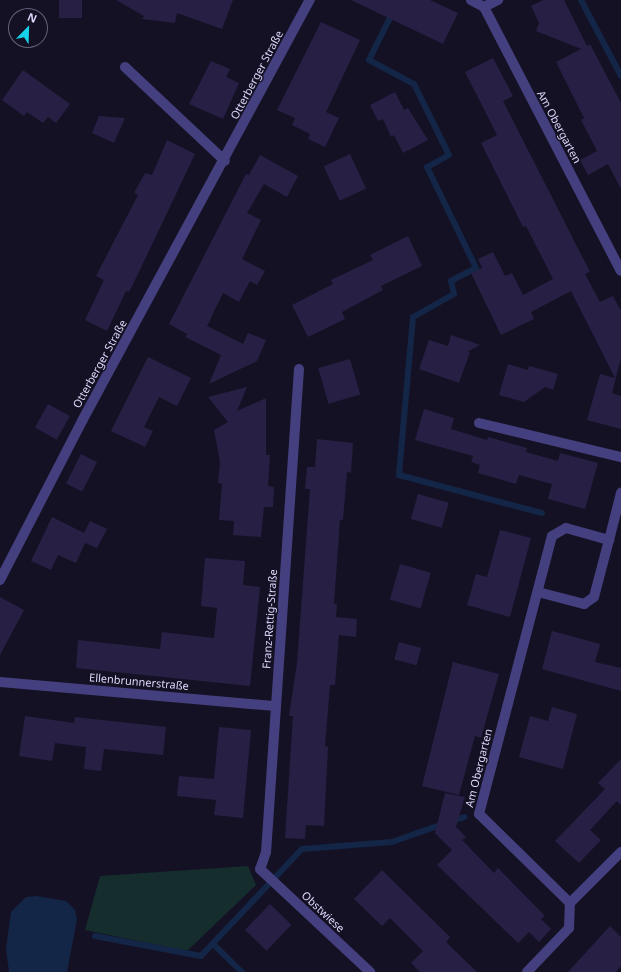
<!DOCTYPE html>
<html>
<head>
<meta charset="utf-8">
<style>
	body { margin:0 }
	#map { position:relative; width:621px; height:972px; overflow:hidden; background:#151124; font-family:"Noto Sans",sans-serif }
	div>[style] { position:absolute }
	.green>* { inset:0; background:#152e2d }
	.water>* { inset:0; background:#132647 }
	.stream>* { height:6px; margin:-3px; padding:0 3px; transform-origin:3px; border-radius:3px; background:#132647 }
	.building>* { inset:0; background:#271f44; transform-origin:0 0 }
	.street>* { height:10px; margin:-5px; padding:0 5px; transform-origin:5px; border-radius:5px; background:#44407f }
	span { translate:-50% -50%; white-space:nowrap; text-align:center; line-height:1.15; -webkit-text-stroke:3px #151124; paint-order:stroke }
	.street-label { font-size:11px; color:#ddd8fb }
	.north { position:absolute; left:8px; top:8px; width:40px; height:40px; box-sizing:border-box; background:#151124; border:1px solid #65617a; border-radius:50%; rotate:23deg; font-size:11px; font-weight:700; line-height:16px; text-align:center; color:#ddd8fb }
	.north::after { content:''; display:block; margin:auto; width:14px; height:18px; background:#16d2ea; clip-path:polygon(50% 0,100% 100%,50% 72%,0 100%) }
</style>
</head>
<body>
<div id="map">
	<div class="green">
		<i style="clip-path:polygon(248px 866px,256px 885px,187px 951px,85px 930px,100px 876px)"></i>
	</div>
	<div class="water">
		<i style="clip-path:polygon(36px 896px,66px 901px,75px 910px,77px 919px,67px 972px,9px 972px,6px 949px,11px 912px,26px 897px)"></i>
	</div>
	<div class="stream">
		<i style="left:399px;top:0;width:67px;rotate:116.6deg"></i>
		<i style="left:369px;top:60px;width:51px;rotate:28.1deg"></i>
		<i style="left:414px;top:84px;width:79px;rotate:63.8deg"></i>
		<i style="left:449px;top:155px;width:25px;rotate:151deg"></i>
		<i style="left:427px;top:167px;width:112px;rotate:64.1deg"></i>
		<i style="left:476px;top:268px;width:28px;rotate:153deg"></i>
		<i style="left:451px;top:281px;width:13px;rotate:77deg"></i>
		<i style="left:454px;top:294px;width:47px;rotate:150.7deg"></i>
		<i style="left:413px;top:317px;width:159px;rotate:95.1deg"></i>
		<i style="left:399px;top:475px;width:148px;rotate:14.9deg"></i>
		<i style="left:581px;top:0;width:86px;rotate:62.2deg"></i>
		<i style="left:452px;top:821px;width:13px;rotate:-18deg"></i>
		<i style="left:95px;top:936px;width:108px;rotate:10.7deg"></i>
		<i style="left:201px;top:956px;width:147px;rotate:-46.7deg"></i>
		<i style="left:302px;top:849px;width:90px;rotate:-4.4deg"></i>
		<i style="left:392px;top:842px;width:54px;rotate:-19.4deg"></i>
		<i style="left:213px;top:944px;width:40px;rotate:44deg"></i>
	</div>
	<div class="building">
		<i style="left:59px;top:0;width:23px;height:18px"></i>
		<i style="clip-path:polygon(116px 0,233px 0,222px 29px,177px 13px,175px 23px,142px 19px,144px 16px)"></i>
		<i style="clip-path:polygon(351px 0,430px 0,458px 13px,443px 44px)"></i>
		<i style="clip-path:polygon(543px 0,564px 0,587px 46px,590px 44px,621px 103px,621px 189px,608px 164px,588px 175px,580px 160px,597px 151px,581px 120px,584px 118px,556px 62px,581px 49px,536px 31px,539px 23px,531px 6px)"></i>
		<i style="clip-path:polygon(321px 22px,360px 40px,326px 112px,339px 118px,325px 147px,308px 139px,310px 134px,292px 125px,295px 118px,277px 110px)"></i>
		<i style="clip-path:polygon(493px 58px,513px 96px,503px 101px,590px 272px,585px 274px,600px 302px,613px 296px,621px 311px,621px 358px,612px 393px,621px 396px,621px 429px,587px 420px,600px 374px,615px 378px,571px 291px,531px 312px,534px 319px,501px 335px,471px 273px,482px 268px,478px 259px,493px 252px,505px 276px,512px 273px,523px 295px,553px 279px,526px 226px,523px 227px,481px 143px,497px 135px,465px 72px)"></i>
		<i style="clip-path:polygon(211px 61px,230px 69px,226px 77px,239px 83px,223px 119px,189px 104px)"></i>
		<i style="clip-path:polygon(23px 70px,70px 104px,56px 123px,48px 117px,43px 123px,27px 112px,24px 116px,2px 100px)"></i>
		<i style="clip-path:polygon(395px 92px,404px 110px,408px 108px,428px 140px,403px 153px,394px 135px,391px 137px,383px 119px,378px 121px,370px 105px)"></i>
		<i style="clip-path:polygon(99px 116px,125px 118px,114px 143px,92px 133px)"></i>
		<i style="clip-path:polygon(167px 140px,195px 154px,138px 274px,129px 292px,126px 291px,107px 331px,85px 320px,104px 280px,96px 276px,138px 195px,134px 193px,145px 173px,152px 175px)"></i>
		<i style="left:350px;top:154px;width:38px;height:29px;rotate:65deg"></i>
		<i style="clip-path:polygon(260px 155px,298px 176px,287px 197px,264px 184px,247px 213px,261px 220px,242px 259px,265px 271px,257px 285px,250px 281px,239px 302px,223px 293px,207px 326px,243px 344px,248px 333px,266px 340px,257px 361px,209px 384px,221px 355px,185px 337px,187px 334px,169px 324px,246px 174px,249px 175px)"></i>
		<i style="clip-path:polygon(408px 236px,422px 266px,381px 286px,383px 290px,342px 312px,345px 319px,308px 337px,292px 305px,333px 284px,331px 280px,373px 260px,370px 255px)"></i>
		<i style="clip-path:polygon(451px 335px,480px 345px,467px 352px,470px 352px,459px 383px,419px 369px,429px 340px,448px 346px)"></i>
		<i style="clip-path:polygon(148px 357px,191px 378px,177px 406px,159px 397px,144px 427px,153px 431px,145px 447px,111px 431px)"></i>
		<i style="left:350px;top:359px;width:37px;height:33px;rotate:74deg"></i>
		<i style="clip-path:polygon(508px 364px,528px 370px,529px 366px,558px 374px,553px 390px,545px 387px,524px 402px,499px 395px)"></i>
		<i style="clip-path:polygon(247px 387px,237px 411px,266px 398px,266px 455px,270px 455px,268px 486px,274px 487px,273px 507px,264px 507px,261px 537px,233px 535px,234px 521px,219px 520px,222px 484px,218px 483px,220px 462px,214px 430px,228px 422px,208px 397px)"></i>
		<i style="left:48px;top:404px;width:25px;height:27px;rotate:29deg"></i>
		<i style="clip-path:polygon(424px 409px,454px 418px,451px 429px,487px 440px,488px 437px,527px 448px,526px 452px,558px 461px,560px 453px,598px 463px,585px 509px,548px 499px,552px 484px,519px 475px,516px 484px,478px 473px,480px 465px,471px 462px,473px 456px,415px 440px)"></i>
		<i style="clip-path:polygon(317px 439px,353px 443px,351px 473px,347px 472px,343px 520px,340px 520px,334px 604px,337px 604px,336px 617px,357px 619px,356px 637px,339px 635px,335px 685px,330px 685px,325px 746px,328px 747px,324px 826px,306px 825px,305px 839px,285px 838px,293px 716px,289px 716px,297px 663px,310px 489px,305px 489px,307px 467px,315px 467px)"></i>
		<i style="left:81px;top:454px;width:18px;height:33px;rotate:27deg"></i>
		<i style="left:418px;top:494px;width:32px;height:26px;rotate:16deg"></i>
		<i style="clip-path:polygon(52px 517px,84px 533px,90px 521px,107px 529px,97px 548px,85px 543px,76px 563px,58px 555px,51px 570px,31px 561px)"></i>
		<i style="clip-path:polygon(500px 530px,531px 538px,510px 617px,467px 605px,476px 574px,487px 577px)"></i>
		<i style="clip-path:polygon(205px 558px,245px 561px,243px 585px,260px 587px,250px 686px,76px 668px,78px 640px,160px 649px,162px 632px,214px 638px,217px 608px,201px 606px)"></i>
		<i style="left:400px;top:564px;width:32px;height:37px;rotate:16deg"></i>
		<i style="clip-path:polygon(0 597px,24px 610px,0 655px)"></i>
		<i style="clip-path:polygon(552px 631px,600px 644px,595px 662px,621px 668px,621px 691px,542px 669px)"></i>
		<i style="left:399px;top:642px;width:23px;height:18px;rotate:15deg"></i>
		<i style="clip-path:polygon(453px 662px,499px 674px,481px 738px,475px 736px,459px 795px,422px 786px)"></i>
		<i style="clip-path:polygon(552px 707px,577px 714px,563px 769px,519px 757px,530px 716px,548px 721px)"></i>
		<i style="clip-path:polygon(25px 716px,74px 723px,75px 717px,166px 727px,163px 755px,104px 749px,101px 771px,84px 769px,86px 747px,55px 743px,52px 761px,19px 756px)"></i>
		<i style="clip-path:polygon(219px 727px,251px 730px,243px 818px,214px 815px,216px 800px,177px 796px,179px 776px,214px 779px)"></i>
		<i style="clip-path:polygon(621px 759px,621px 805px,617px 801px,590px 830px,601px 840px,579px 863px,555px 841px,605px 789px,598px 783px)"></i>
		<i style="clip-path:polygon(445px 793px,465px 797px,456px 827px,466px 837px,462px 840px,494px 873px,498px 868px,545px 916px,541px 919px,551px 929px,539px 942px,529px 932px,518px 943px,437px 865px,452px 850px,435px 833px)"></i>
		<i style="clip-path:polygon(382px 870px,450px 937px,446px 942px,477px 972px,420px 972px,411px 963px,423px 951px,390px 918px,382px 926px,354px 899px)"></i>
		<i style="left:270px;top:904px;width:30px;height:36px;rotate:44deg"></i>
		<i style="clip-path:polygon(610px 926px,621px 937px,621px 966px,616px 972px,568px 972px)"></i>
	</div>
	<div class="street">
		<i style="left:471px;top:0;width:15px;rotate:28deg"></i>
		<i style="left:484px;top:7px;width:297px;rotate:62.6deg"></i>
		<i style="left:484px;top:7px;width:16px;rotate:-27deg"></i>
		<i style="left:125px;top:67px;width:137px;rotate:43.2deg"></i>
		<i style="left:299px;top:369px;width:484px;rotate:93.9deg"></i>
		<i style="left:266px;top:852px;width:18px;rotate:109deg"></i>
		<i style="left:260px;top:869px;width:151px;rotate:43.1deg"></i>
		<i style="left:479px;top:423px;width:146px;rotate:13.5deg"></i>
		<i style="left:0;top:580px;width:179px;rotate:-62.7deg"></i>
		<i style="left:82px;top:421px;width:479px;rotate:-61.6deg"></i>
		<i style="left:538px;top:592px;width:48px;rotate:14.6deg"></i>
		<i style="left:584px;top:604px;width:12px;rotate:-35deg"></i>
		<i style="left:594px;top:597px;width:59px;rotate:-75.3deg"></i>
		<i style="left:0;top:682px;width:277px;rotate:5deg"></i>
		<i style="left:570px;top:903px;width:72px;rotate:-45deg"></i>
		<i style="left:527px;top:972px;width:61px;rotate:-46.3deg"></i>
		<i style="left:569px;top:928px;width:25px;rotate:-88deg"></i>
		<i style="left:570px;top:903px;width:127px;rotate:-135.6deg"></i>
		<i style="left:479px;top:814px;width:287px;rotate:-75.3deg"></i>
		<i style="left:552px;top:536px;width:16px;rotate:-30deg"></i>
		<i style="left:566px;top:528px;width:45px;rotate:15.6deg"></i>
		<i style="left:609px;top:540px;width:49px;rotate:-75.7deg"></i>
	</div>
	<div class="street-label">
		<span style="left:257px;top:75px;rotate:-62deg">Otterberger Straße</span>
		<span style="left:559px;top:127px;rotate:62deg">Am Obergarten</span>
		<span style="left:100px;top:364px;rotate:-61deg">Otterberger Straße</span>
		<span style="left:270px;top:619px;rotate:-86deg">Franz-Rettig-Straße</span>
		<span style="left:139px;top:682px;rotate:5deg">Ellenbrunnerstraße</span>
		<span style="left:479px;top:768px;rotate:-76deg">Am Obergarten</span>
		<span style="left:323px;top:912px;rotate:43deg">Obstwiese</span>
	</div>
	<div class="north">N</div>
</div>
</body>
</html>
